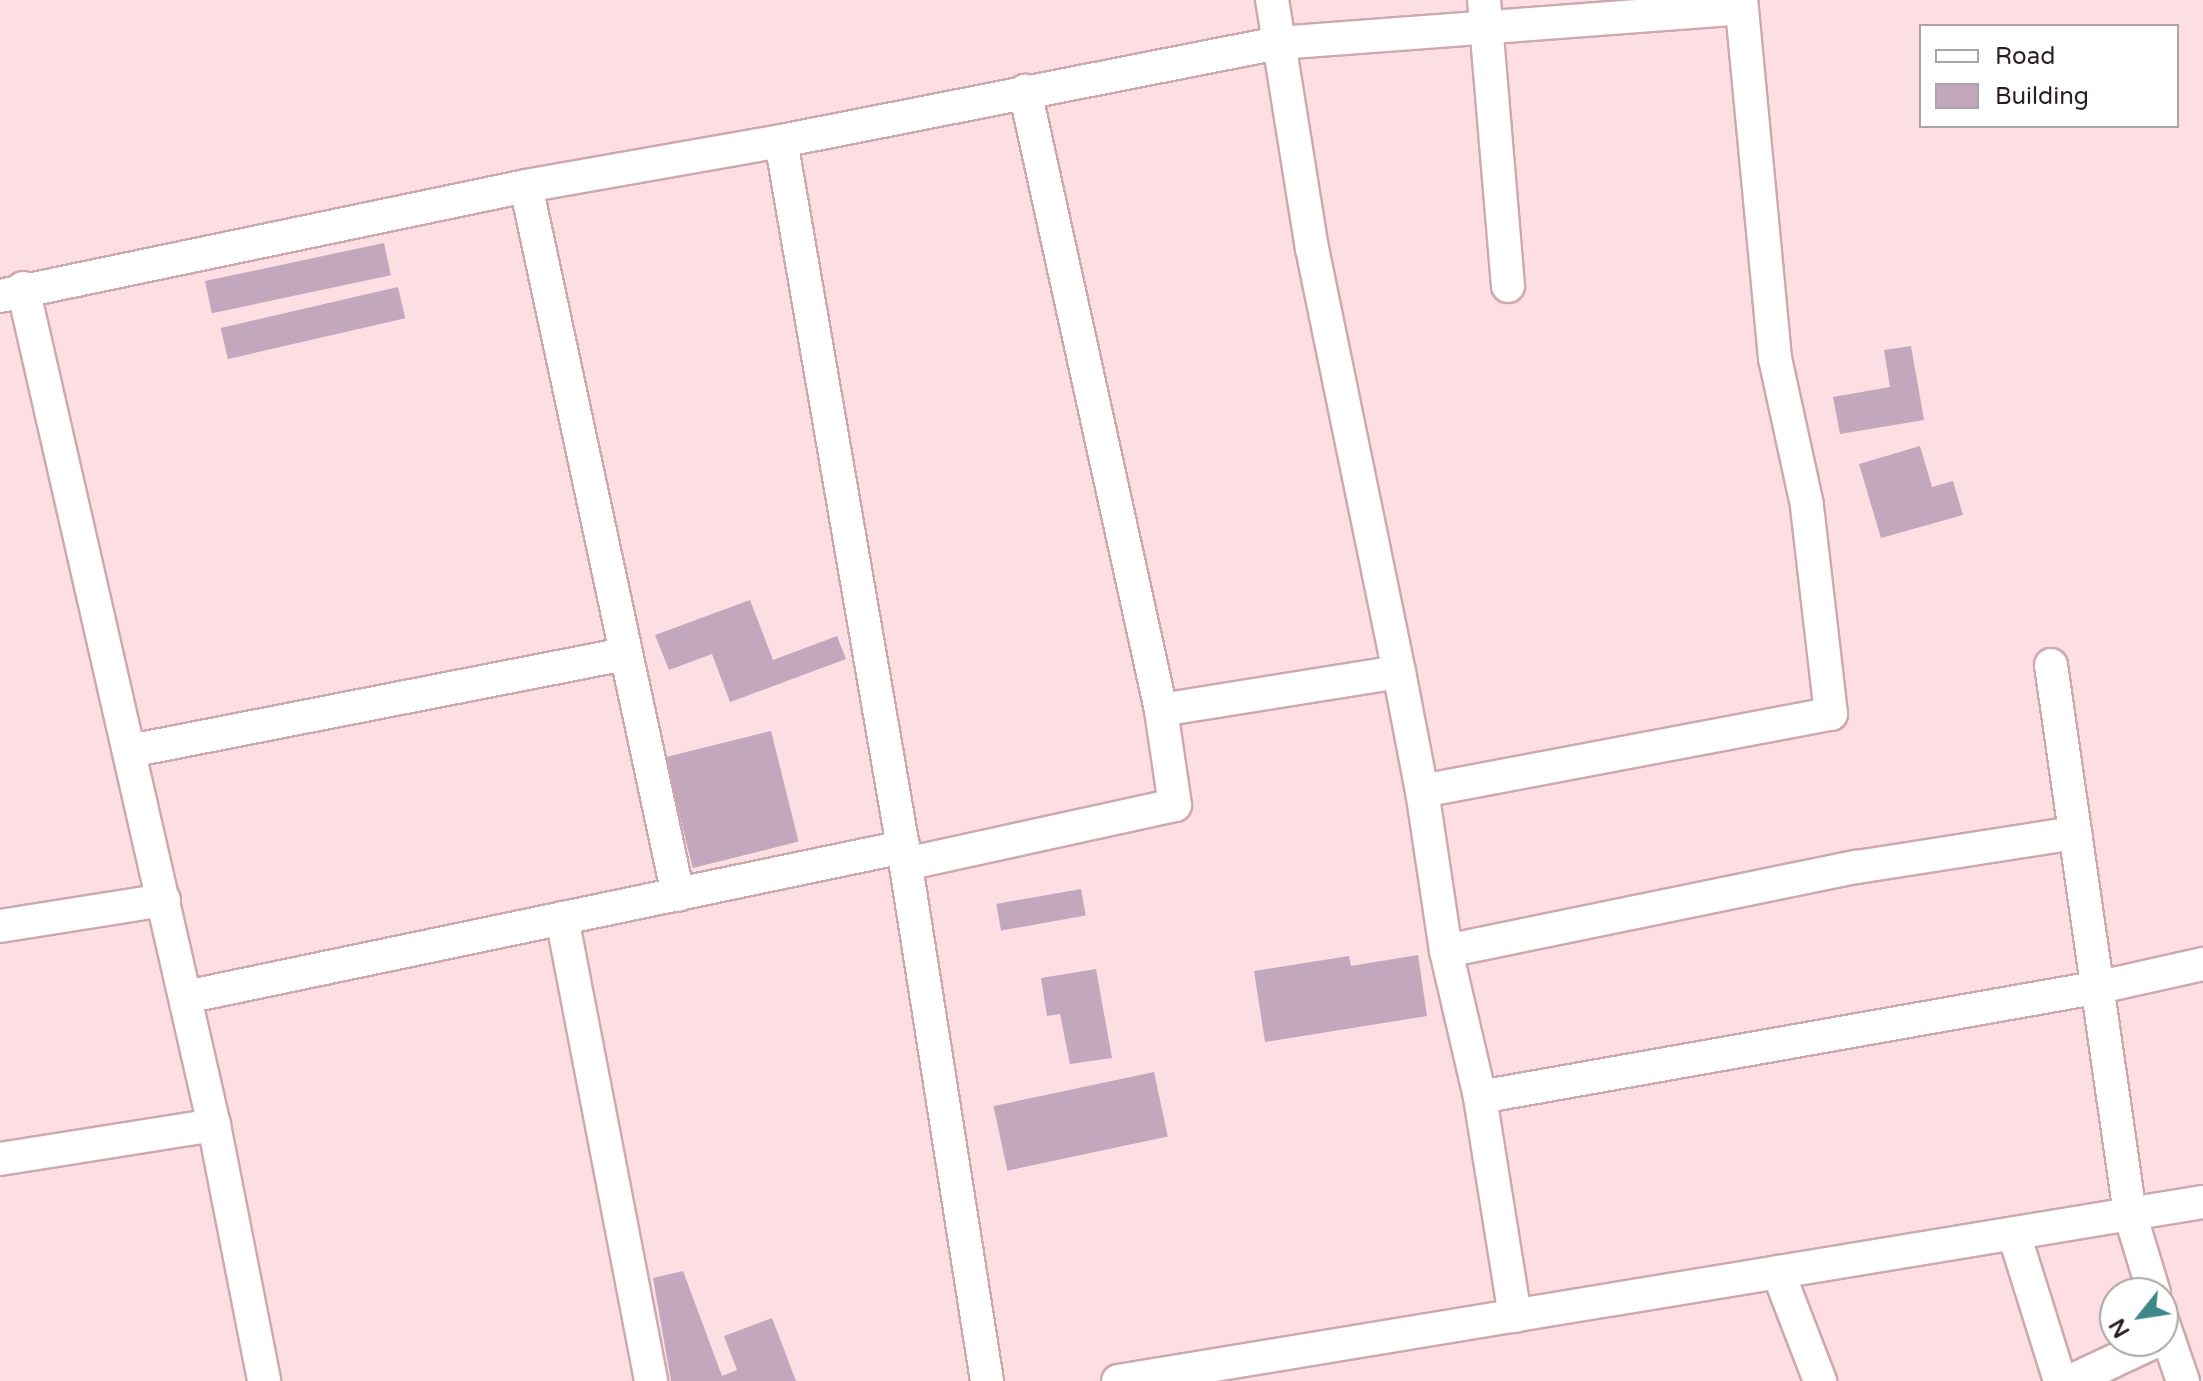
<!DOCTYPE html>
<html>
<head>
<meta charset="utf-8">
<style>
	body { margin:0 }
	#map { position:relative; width:2203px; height:1381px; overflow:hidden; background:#fddee2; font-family:"Varela Round",sans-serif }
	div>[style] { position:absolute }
	.building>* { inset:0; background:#c3a7bc; transform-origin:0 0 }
	.roads { filter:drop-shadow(2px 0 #cda8ad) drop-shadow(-2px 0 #cda8ad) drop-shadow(0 2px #cda8ad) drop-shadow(0 -2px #cda8ad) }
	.minor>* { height:32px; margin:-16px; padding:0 16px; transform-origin:16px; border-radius:16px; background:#fff }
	span { translate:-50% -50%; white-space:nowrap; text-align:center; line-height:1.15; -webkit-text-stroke:6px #fff; paint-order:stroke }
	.legend { position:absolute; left:1919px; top:24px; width:260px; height:104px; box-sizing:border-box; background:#fff; border:2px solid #aba5a6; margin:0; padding:10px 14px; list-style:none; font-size:24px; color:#2c1f21 }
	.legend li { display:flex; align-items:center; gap:16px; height:40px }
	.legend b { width:40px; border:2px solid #aba5a6 }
	.north { position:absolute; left:2099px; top:1277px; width:80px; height:80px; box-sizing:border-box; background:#fff; border:2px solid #aba5a6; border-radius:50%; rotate:240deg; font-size:22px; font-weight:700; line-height:32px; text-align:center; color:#2c1f21 }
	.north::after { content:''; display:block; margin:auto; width:28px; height:36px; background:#3f8889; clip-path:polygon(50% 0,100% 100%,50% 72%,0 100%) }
</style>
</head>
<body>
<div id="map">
	<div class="building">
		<i style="left:384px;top:243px;width:33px;height:183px;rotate:78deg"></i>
		<i style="left:398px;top:287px;width:32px;height:182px;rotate:77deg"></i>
		<i style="clip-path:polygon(1911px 346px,1924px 420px,1840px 434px,1833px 397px,1890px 387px,1884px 350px)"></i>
		<i style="clip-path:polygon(1920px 446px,1932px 487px,1953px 481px,1963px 515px,1881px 538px,1859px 464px)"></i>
		<i style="clip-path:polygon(750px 600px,773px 660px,837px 636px,846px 659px,730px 702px,712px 654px,669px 670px,655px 635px)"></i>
		<i style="left:771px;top:731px;width:114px;height:109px;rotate:76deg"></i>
		<i style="left:1081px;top:889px;width:27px;height:86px;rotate:80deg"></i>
		<i style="clip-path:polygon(1418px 955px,1427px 1016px,1265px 1042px,1254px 971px,1349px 956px,1351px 966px)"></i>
		<i style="clip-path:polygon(1096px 969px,1112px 1058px,1070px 1064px,1060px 1014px,1047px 1016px,1041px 978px)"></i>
		<i style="left:1154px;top:1072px;width:66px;height:164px;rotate:78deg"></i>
		<i style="clip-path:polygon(683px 1271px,722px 1376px,737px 1370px,724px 1336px,772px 1318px,796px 1381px,671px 1381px,653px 1278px)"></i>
	</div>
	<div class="roads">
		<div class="minor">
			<i style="left:1484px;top:0;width:287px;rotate:85.2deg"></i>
			<i style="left:781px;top:141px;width:716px;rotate:80.2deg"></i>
			<i style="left:903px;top:847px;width:541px;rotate:81.06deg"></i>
			<i style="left:526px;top:186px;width:725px;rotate:77.9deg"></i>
			<i style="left:23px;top:288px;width:859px;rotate:77.15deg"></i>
			<i style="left:0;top:296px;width:537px;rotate:-11.81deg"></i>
			<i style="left:526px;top:186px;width:259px;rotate:-10deg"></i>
			<i style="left:781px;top:141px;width:507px;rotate:-11.15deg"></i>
			<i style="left:1278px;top:43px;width:465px;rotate:-4.3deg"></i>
			<i style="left:2051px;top:665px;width:555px;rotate:81.81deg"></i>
			<i style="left:2130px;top:1214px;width:83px;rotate:73.1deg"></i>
			<i style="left:1399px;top:672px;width:121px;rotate:79.1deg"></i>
			<i style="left:1161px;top:710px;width:241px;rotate:-9.1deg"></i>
			<i style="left:1399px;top:672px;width:432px;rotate:-101.6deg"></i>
			<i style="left:1312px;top:249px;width:252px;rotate:-99.1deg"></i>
			<i style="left:130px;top:751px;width:504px;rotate:-11.09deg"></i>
			<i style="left:906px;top:864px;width:275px;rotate:-12.4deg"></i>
			<i style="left:1175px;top:805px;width:96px;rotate:-98.4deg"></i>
			<i style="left:1161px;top:710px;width:634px;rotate:-102.39deg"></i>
			<i style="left:562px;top:918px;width:471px;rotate:79.1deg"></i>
			<i style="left:0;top:926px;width:166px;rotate:-9deg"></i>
			<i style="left:1446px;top:951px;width:419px;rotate:-11.6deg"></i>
			<i style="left:1857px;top:867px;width:221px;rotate:-8.9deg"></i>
			<i style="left:186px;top:997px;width:733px;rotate:-11.82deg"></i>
			<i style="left:1480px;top:1097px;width:630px;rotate:-10.06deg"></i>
			<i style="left:2100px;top:987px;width:106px;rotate:-12.6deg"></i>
			<i style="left:0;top:1159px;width:217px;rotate:-9deg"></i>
			<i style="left:214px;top:1125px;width:261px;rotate:78.9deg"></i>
			<i style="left:2014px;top:1234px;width:154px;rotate:72.6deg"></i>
			<i style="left:1778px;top:1272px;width:117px;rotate:68.9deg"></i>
			<i style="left:1515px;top:1316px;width:222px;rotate:-99.1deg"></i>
			<i style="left:1480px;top:1097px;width:150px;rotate:-103.1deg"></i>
			<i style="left:1446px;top:951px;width:162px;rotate:-98.5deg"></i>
			<i style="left:1422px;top:791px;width:416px;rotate:-10.7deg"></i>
			<i style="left:1831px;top:714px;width:210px;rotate:-96.6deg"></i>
			<i style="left:1807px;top:505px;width:150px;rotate:-102.3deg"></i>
			<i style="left:1775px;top:358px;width:360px;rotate:-95.4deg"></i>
			<i style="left:2163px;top:1323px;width:61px;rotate:71deg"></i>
			<i style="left:1118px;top:1381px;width:1100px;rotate:-9.37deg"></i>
			<i style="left:2071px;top:1381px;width:94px;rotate:-25.2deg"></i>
		</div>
	</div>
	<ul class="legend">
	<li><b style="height:10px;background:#fff"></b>Road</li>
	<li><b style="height:22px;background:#c3a7bc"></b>Building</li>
	</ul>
	<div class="north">N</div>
</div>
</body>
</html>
